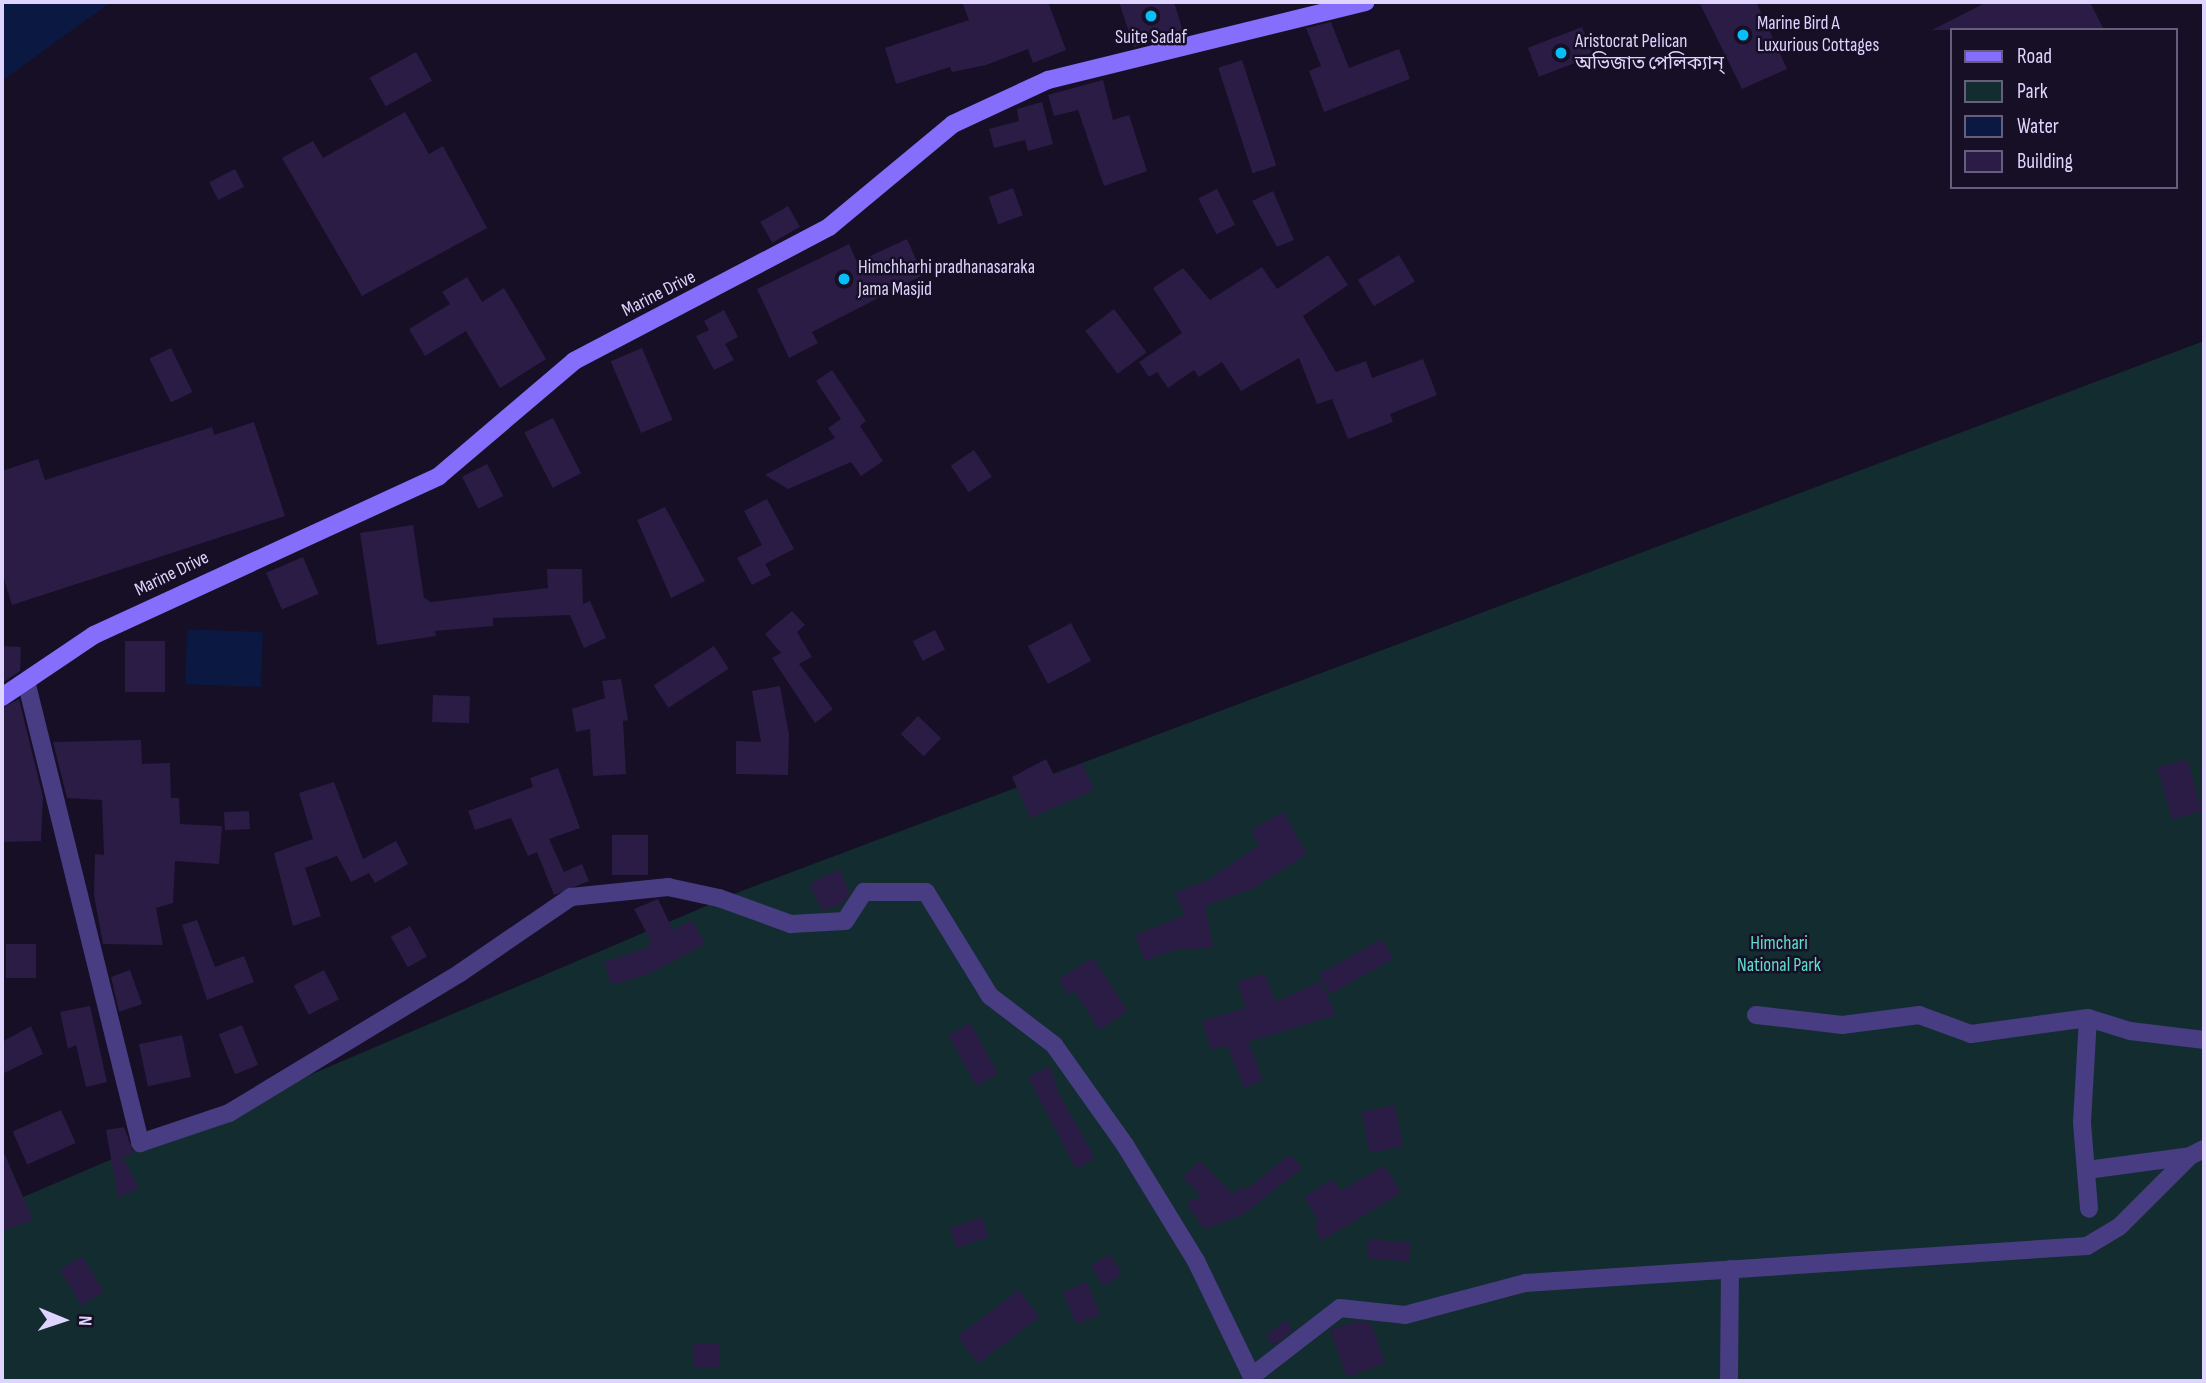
<!DOCTYPE html>
<html>
<head>
<meta charset="utf-8">
<style>
	body { margin:0 }
	#map { position:relative; width:2206px; height:1383px; overflow:hidden; background:#160f25; font-family:"Sofia Sans Condensed","Noto Sans Bengali",sans-serif }
	div>[style] { position:absolute }
	.green>* { inset:0; background:#122c2f }
	.water>* { inset:0; background:#0b1842; transform-origin:0 0 }
	.building>* { inset:0; background:#2a1c45; transform-origin:0 0 }
	.street>* { height:18px; margin:-9px; padding:0 9px; transform-origin:9px; border-radius:9px; background:#483c82 }
	.secondary>* { height:18px; margin:-9px; padding:0 9px; transform-origin:9px; border-radius:9px; background:#846efb }
	.dots>* { width:19px; height:19px; translate:-50% -50%; box-sizing:border-box; border:4px solid #160f25; border-radius:50% }
	span { translate:-50% -50%; white-space:nowrap; text-align:center; line-height:1.15; -webkit-text-stroke:5px #160f25; paint-order:stroke }
	.poi-label { font-size:19px; color:#dfd4fe }
	.left { translate:0 -50%; text-align:left }
	.street-label { font-size:19px; color:#dfd4fe }
	.park-label { font-size:19px; color:#61ddce }
	.frame { position:absolute; inset:0; border:4px solid #dfd4fe; pointer-events:none }
	.legend { position:absolute; left:1950px; top:28px; width:228px; height:161px; box-sizing:border-box; background:#160f25; border:2px solid #665e7c; margin:0; padding:9px 12px; list-style:none; font-size:21px; color:#dfd4fe }
	.legend li { display:flex; align-items:center; gap:14px; height:35px }
	.legend b { width:35px; border:2px solid #665e7c }
	.north { position:absolute; left:28px; top:1285px; width:70px; height:70px; -webkit-text-stroke:5px #160f25; paint-order:stroke; rotate:92deg; font-size:19px; font-weight:700; line-height:28px; text-align:center; color:#dfd4fe }
	.north::after { content:''; display:block; margin:auto; width:24px; height:32px; background:#dfd4fe; clip-path:polygon(50% 0,100% 100%,50% 72%,0 100%) }
</style>
</head>
<body>
<div id="map">
	<div class="green">
		<i style="clip-path:polygon(2204px 341px,2204px 1381px,2px 1381px,2px 1206px,739px 892px)"></i>
	</div>
	<div class="water">
		<i style="clip-path:polygon(2px 2px,111px 2px,2px 81px)"></i>
		<i style="left:263px;top:632px;width:55px;height:76px;rotate:92deg"></i>
	</div>
	<div class="building">
		<i style="clip-path:polygon(962px 2px,1048px 2px,1066px 50px,1033px 63px,1028px 49px,986px 65px,952px 72px,950px 67px,896px 84px,885px 48px,969px 20px)"></i>
		<i style="clip-path:polygon(1119px 2px,1174px 2px,1183px 31px,1134px 47px)"></i>
		<i style="clip-path:polygon(1699px 2px,1756px 2px,1787px 69px,1742px 89px)"></i>
		<i style="clip-path:polygon(1987px 2px,2090px 2px,2104px 30px,1932px 30px)"></i>
		<i style="clip-path:polygon(1331px 22px,1349px 68px,1399px 49px,1410px 79px,1324px 112px,1309px 71px,1321px 66px,1306px 28px)"></i>
		<i style="left:1582px;top:27px;width:31px;height:58px;rotate:69deg"></i>
		<i style="left:416px;top:52px;width:33px;height:53px;rotate:61deg"></i>
		<i style="left:1242px;top:60px;width:111px;height:25px;rotate:72deg"></i>
		<i style="clip-path:polygon(1103px 80px,1113px 120px,1129px 115px,1147px 171px,1104px 186px,1078px 110px,1054px 116px,1048px 95px)"></i>
		<i style="clip-path:polygon(1042px 102px,1053px 144px,1028px 151px,1025px 140px,994px 148px,989px 129px,1019px 121px,1017px 109px)"></i>
		<i style="clip-path:polygon(405px 112px,429px 154px,443px 146px,487px 228px,362px 296px,282px 158px,313px 141px,323px 158px)"></i>
		<i style="left:235px;top:169px;width:20px;height:29px;rotate:63deg"></i>
		<i style="left:1013px;top:188px;width:29px;height:26px;rotate:70deg"></i>
		<i style="left:1217px;top:189px;width:40px;height:21px;rotate:63deg"></i>
		<i style="clip-path:polygon(1273px 191px,1294px 240px,1277px 247px,1252px 201px)"></i>
		<i style="left:788px;top:206px;width:24px;height:32px;rotate:60deg"></i>
		<i style="clip-path:polygon(907px 239px,923px 275px,812px 332px,818px 343px,789px 358px,757px 289px,849px 244px,857px 262px)"></i>
		<i style="clip-path:polygon(1328px 255px,1348px 285px,1303px 316px,1336px 372px,1366px 361px,1372px 378px,1423px 359px,1437px 395px,1390px 414px,1393px 422px,1348px 439px,1332px 399px,1317px 404px,1299px 358px,1241px 391px,1222px 362px,1199px 377px,1194px 370px,1168px 388px,1157px 372px,1149px 377px,1139px 362px,1182px 333px,1153px 288px,1183px 268px,1210px 300px,1262px 267px,1277px 289px)"></i>
		<i style="left:1399px;top:255px;width:31px;height:48px;rotate:59deg"></i>
		<i style="clip-path:polygon(467px 277px,482px 302px,504px 288px,546px 359px,500px 388px,466px 331px,425px 356px,409px 329px,450px 304px,442px 292px)"></i>
		<i style="left:1114px;top:309px;width:54px;height:36px;rotate:53deg"></i>
		<i style="clip-path:polygon(724px 310px,738px 337px,725px 344px,734px 360px,714px 370px,696px 336px,709px 330px,704px 321px)"></i>
		<i style="left:171px;top:348px;width:49px;height:24px;rotate:64deg"></i>
		<i style="left:642px;top:348px;width:78px;height:34px;rotate:67deg"></i>
		<i style="clip-path:polygon(832px 370px,866px 421px,860px 426px,883px 461px,861px 476px,851px 462px,788px 489px,765px 475px,835px 438px,828px 428px,841px 419px,816px 381px)"></i>
		<i style="left:553px;top:418px;width:62px;height:32px;rotate:63deg"></i>
		<i style="clip-path:polygon(254px 422px,285px 516px,12px 605px,2px 573px,2px 471px,38px 459px,45px 480px,212px 427px,214px 435px)"></i>
		<i style="left:974px;top:450px;width:32px;height:28px;rotate:56deg"></i>
		<i style="left:487px;top:464px;width:36px;height:28px;rotate:63deg"></i>
		<i style="clip-path:polygon(767px 499px,794px 549px,765px 564px,771px 575px,752px 585px,737px 558px,762px 545px,744px 511px)"></i>
		<i style="clip-path:polygon(665px 507px,705px 581px,671px 598px,637px 520px)"></i>
		<i style="clip-path:polygon(413px 525px,424px 598px,431px 602px,548px 588px,547px 569px,582px 569px,583px 604px,590px 601px,606px 638px,584px 648px,570px 615px,493px 618px,493px 626px,435px 631px,436px 636px,377px 645px,360px 533px)"></i>
		<i style="left:303px;top:557px;width:40px;height:40px;rotate:67deg"></i>
		<i style="clip-path:polygon(792px 611px,805px 625px,797px 632px,812px 657px,799px 664px,833px 709px,815px 723px,772px 658px,781px 653px,765px 634px)"></i>
		<i style="left:1071px;top:623px;width:43px;height:49px;rotate:62deg"></i>
		<i style="left:935px;top:630px;width:22px;height:25px;rotate:63deg"></i>
		<i style="left:125px;top:641px;width:40px;height:51px"></i>
		<i style="clip-path:polygon(2px 646px,21px 647px,20px 671px,2px 683px)"></i>
		<i style="left:714px;top:646px;width:27px;height:72px;rotate:57deg"></i>
		<i style="clip-path:polygon(621px 679px,628px 720px,623px 721px,626px 774px,593px 776px,590px 729px,576px 732px,572px 709px,605px 698px,602px 681px)"></i>
		<i style="clip-path:polygon(780px 686px,789px 735px,788px 775px,736px 774px,736px 741px,761px 742px,752px 691px)"></i>
		<i style="left:433px;top:695px;width:37px;height:27px;rotate:2deg"></i>
		<i style="clip-path:polygon(19px 699px,43px 797px,41px 841px,2px 842px,2px 708px)"></i>
		<i style="left:918px;top:716px;width:32px;height:25px;rotate:44deg"></i>
		<i style="clip-path:polygon(141px 740px,142px 764px,170px 763px,171px 798px,179px 798px,180px 824px,222px 826px,219px 864px,175px 861px,173px 903px,156px 908px,163px 945px,103px 944px,94px 895px,95px 854px,104px 855px,102px 800px,67px 798px,53px 742px)"></i>
		<i style="clip-path:polygon(1046px 759px,1054px 775px,1082px 763px,1094px 790px,1031px 818px,1012px 777px)"></i>
		<i style="left:2187px;top:759px;width:54px;height:31px;rotate:74deg"></i>
		<i style="clip-path:polygon(558px 768px,580px 828px,549px 839px,564px 872px,582px 864px,589px 881px,554px 895px,537px 852px,528px 856px,511px 818px,475px 830px,468px 811px,533px 787px,530px 778px)"></i>
		<i style="clip-path:polygon(334px 782px,363px 859px,396px 841px,408px 864px,375px 883px,369px 873px,351px 882px,337px 856px,305px 868px,321px 916px,293px 926px,274px 853px,313px 839px,299px 793px)"></i>
		<i style="left:249px;top:811px;width:18px;height:25px;rotate:87deg"></i>
		<i style="clip-path:polygon(1283px 812px,1307px 854px,1254px 888px,1205px 906px,1213px 947px,1170px 951px,1145px 961px,1135px 935px,1185px 915px,1175px 893px,1208px 880px,1259px 845px,1251px 830px)"></i>
		<i style="left:612px;top:835px;width:36px;height:40px"></i>
		<i style="clip-path:polygon(839px 869px,850px 892px,843px 903px,823px 911px,809px 884px)"></i>
		<i style="clip-path:polygon(658px 899px,673px 930px,692px 920px,705px 944px,651px 973px,611px 985px,604px 962px,647px 948px,651px 941px,634px 909px)"></i>
		<i style="clip-path:polygon(197px 920px,215px 967px,244px 956px,254px 982px,207px 1000px,182px 925px)"></i>
		<i style="left:410px;top:926px;width:35px;height:22px;rotate:61deg"></i>
		<i style="left:1382px;top:939px;width:23px;height:72px;rotate:61deg"></i>
		<i style="left:6px;top:944px;width:30px;height:34px"></i>
		<i style="clip-path:polygon(1093px 958px,1128px 1011px,1099px 1030px,1075px 991px,1068px 995px,1059px 979px)"></i>
		<i style="clip-path:polygon(130px 970px,142px 1004px,119px 1012px,111px 977px)"></i>
		<i style="left:324px;top:970px;width:33px;height:34px;rotate:63deg"></i>
		<i style="clip-path:polygon(1265px 973px,1275px 1002px,1321px 981px,1336px 1015px,1248px 1042px,1263px 1080px,1244px 1088px,1227px 1045px,1211px 1050px,1202px 1021px,1246px 1008px,1237px 982px)"></i>
		<i style="clip-path:polygon(90px 1006px,107px 1082px,86px 1087px,76px 1045px,68px 1049px,60px 1012px)"></i>
		<i style="left:970px;top:1023px;width:58px;height:25px;rotate:61deg"></i>
		<i style="left:242px;top:1025px;width:43px;height:25px;rotate:68deg"></i>
		<i style="clip-path:polygon(31px 1026px,43px 1054px,2px 1074px,2px 1042px)"></i>
		<i style="left:182px;top:1035px;width:43px;height:44px;rotate:78deg"></i>
		<i style="clip-path:polygon(1050px 1066px,1058px 1092px,1095px 1158px,1076px 1169px,1028px 1077px)"></i>
		<i style="left:1395px;top:1105px;width:42px;height:34px;rotate:79deg"></i>
		<i style="left:61px;top:1110px;width:36px;height:53px;rotate:66deg"></i>
		<i style="clip-path:polygon(124px 1127px,134px 1154px,122px 1156px,139px 1188px,118px 1198px,106px 1130px)"></i>
		<i style="clip-path:polygon(2px 1148px,33px 1220px,2px 1231px)"></i>
		<i style="clip-path:polygon(1290px 1154px,1302px 1168px,1244px 1214px,1204px 1229px,1186px 1203px,1201px 1196px,1183px 1177px,1200px 1161px,1232px 1194px,1243px 1186px,1246px 1190px)"></i>
		<i style="clip-path:polygon(1384px 1165px,1401px 1193px,1321px 1241px,1314px 1225px,1319px 1222px,1304px 1197px,1333px 1179px,1341px 1191px)"></i>
		<i style="left:982px;top:1217px;width:21px;height:34px;rotate:71deg"></i>
		<i style="left:1368px;top:1239px;width:43px;height:19px;rotate:5deg"></i>
		<i style="left:1109px;top:1254px;width:24px;height:22px;rotate:57deg"></i>
		<i style="left:82px;top:1256px;width:42px;height:26px;rotate:59deg"></i>
		<i style="left:1087px;top:1282px;width:35px;height:26px;rotate:68deg"></i>
		<i style="left:1019px;top:1290px;width:34px;height:77px;rotate:53deg"></i>
		<i style="left:1285px;top:1320px;width:13px;height:25px;rotate:51deg"></i>
		<i style="clip-path:polygon(1356px 1321px,1371px 1323px,1385px 1363px,1347px 1377px,1330px 1330px)"></i>
		<i style="left:694px;top:1344px;width:25px;height:24px"></i>
	</div>
	<div class="street">
		<i style="left:27px;top:685px;width:472px;rotate:76.1deg"></i>
		<i style="left:140px;top:1143px;width:94px;rotate:-18.6deg"></i>
		<i style="left:229px;top:1113px;width:270px;rotate:-31.2deg"></i>
		<i style="left:460px;top:973px;width:135px;rotate:-34.4deg"></i>
		<i style="left:571px;top:897px;width:98px;rotate:-5.9deg"></i>
		<i style="left:668px;top:887px;width:52px;rotate:12.2deg"></i>
		<i style="left:719px;top:898px;width:77px;rotate:19.9deg"></i>
		<i style="left:791px;top:924px;width:54px;rotate:-3.2deg"></i>
		<i style="left:845px;top:921px;width:35px;rotate:-57deg"></i>
		<i style="left:864px;top:892px;width:62px"></i>
		<i style="left:926px;top:892px;width:122px;rotate:58.4deg"></i>
		<i style="left:990px;top:996px;width:81px;rotate:37.4deg"></i>
		<i style="left:1054px;top:1045px;width:123px;rotate:54.6deg"></i>
		<i style="left:1125px;top:1145px;width:136px;rotate:58.5deg"></i>
		<i style="left:1196px;top:1261px;width:133px;rotate:64.2deg"></i>
		<i style="left:1756px;top:1015px;width:87px;rotate:6.6deg"></i>
		<i style="left:1842px;top:1025px;width:78px;rotate:-7.4deg"></i>
		<i style="left:1919px;top:1015px;width:55px;rotate:20.1deg"></i>
		<i style="left:1971px;top:1034px;width:118px;rotate:-7.8deg"></i>
		<i style="left:2088px;top:1018px;width:44px;rotate:17.2deg"></i>
		<i style="left:2130px;top:1031px;width:75px;rotate:6.9deg"></i>
		<i style="left:2088px;top:1018px;width:105px;rotate:93.3deg"></i>
		<i style="left:2082px;top:1123px;width:86px;rotate:85.3deg"></i>
		<i style="left:2087px;top:1170px;width:104px;rotate:-7.7deg"></i>
		<i style="left:1252px;top:1376px;width:111px;rotate:-37.7deg"></i>
		<i style="left:1340px;top:1308px;width:65px;rotate:6.1deg"></i>
		<i style="left:1405px;top:1315px;width:124px;rotate:-14.9deg"></i>
		<i style="left:1525px;top:1283px;width:563px;rotate:-3.77deg"></i>
		<i style="left:2087px;top:1246px;width:37px;rotate:-31deg"></i>
		<i style="left:2119px;top:1227px;width:100px;rotate:-45deg"></i>
		<i style="left:2190px;top:1156px;width:16px;rotate:-27deg"></i>
		<i style="left:1729px;top:1381px;width:112px;rotate:-89.5deg"></i>
	</div>
	<div class="secondary">
		<i style="left:2px;top:697px;width:111px;rotate:-34deg"></i>
		<i style="left:94px;top:635px;width:380px;rotate:-24.7deg"></i>
		<i style="left:439px;top:476px;width:177px;rotate:-40.4deg"></i>
		<i style="left:574px;top:361px;width:288px;rotate:-27.7deg"></i>
		<i style="left:829px;top:227px;width:161px;rotate:-39.7deg"></i>
		<i style="left:953px;top:124px;width:105px;rotate:-24.9deg"></i>
		<i style="left:1048px;top:80px;width:327px;rotate:-13.8deg"></i>
	</div>
	<div class="dots">
		<i style="left:1151px;top:16px;background:#06bff8"></i>
		<i style="left:1743px;top:35px;background:#06bff8"></i>
		<i style="left:1561px;top:53px;background:#06bff8"></i>
		<i style="left:844px;top:279px;background:#06bff8"></i>
	</div>
	<div class="poi-label">
		<span class="left" style="left:1757px;top:35px">Marine Bird A<br>Luxurious Cottages</span>
		<span style="left:1151px;top:38px">Suite Sadaf</span>
		<span class="left" style="left:1575px;top:53px">Aristocrat Pelican<br>অভিজাত পেলিক্যান্</span>
		<span class="left" style="left:858px;top:279px">Himchharhi pradhanasaraka<br>Jama Masjid</span>
	</div>
	<div class="street-label">
		<span style="left:659px;top:294px;rotate:-27deg">Marine Drive</span>
		<span style="left:172px;top:574px;rotate:-26deg">Marine Drive</span>
	</div>
	<div class="park-label">
		<span style="left:1779px;top:955px">Himchari<br>National Park</span>
	</div>
	<div class="frame"></div>
	<ul class="legend">
	<li><b style="height:9px;background:#846efb"></b>Road</li>
	<li><b style="height:19px;background:#122c2f"></b>Park</li>
	<li><b style="height:19px;background:#0b1842"></b>Water</li>
	<li><b style="height:19px;background:#2a1c45"></b>Building</li>
	</ul>
	<div class="north">N</div>
</div>
</body>
</html>
